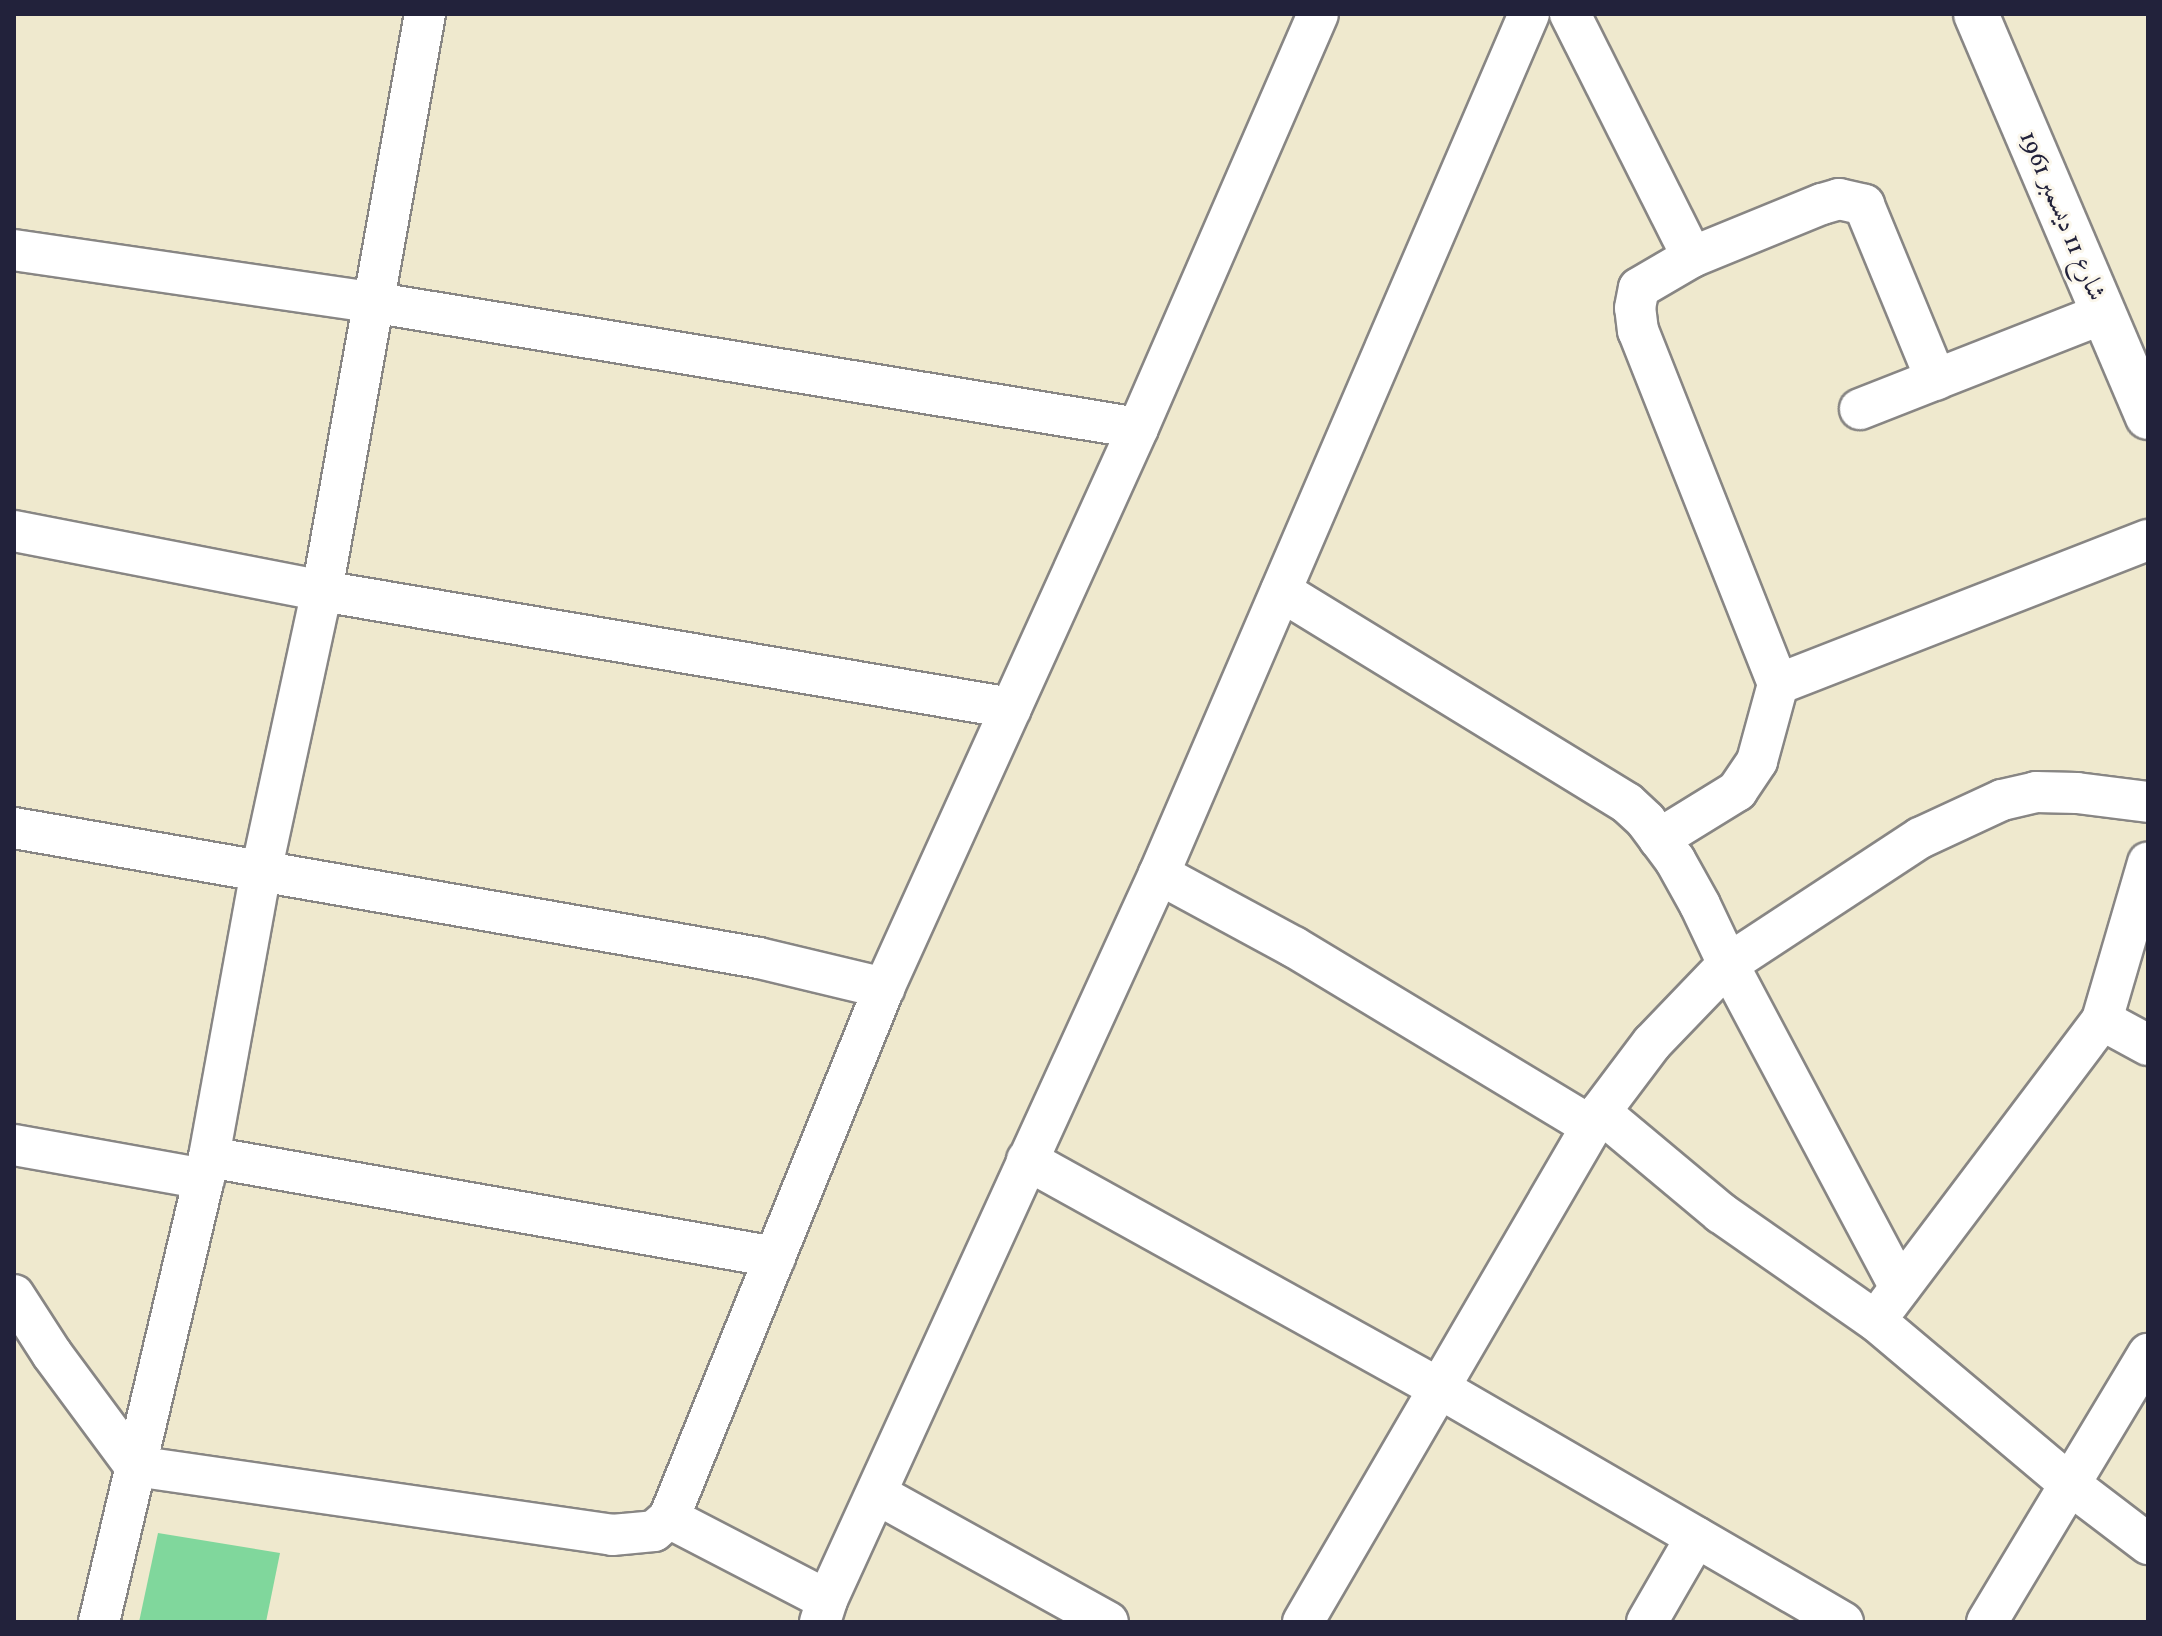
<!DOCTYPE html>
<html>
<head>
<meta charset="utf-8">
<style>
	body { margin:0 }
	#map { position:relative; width:2162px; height:1636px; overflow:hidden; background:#efe9ce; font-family:"IM FELL Double Pica",Amiri,serif }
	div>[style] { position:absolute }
	.green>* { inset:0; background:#80d79c }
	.roads { filter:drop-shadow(2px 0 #888684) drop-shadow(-2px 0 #888684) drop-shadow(0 2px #888684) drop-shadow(0 -2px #888684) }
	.minor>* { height:40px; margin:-20px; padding:0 20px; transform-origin:20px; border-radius:20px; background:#fff }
	.secondary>* { height:44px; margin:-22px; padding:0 22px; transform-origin:22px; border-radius:22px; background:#fff }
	span { translate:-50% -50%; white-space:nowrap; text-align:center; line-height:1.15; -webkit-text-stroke:6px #fbf7ec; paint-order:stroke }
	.street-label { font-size:26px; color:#22223b }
	.frame { position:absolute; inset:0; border:16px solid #22223b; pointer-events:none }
</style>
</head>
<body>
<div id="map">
	<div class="green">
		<i style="clip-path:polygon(158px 1533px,280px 1553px,266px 1622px,139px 1622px)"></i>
	</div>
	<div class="roads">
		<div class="minor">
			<i style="left:1570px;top:14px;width:272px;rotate:63.3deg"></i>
			<i style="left:14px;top:250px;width:361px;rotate:8.3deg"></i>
			<i style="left:371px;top:302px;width:777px;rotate:9.33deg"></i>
			<i style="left:1860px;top:409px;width:261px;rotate:-21.4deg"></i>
			<i style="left:14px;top:531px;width:314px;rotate:11deg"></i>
			<i style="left:322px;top:591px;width:699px;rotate:9.64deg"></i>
			<i style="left:1281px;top:591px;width:406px;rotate:31.5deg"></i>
			<i style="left:1627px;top:803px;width:26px;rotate:43deg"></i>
			<i style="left:1646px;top:821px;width:49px;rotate:53.4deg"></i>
			<i style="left:1675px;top:860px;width:51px;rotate:60.9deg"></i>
			<i style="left:1700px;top:905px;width:65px;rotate:64.6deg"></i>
			<i style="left:1728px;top:964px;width:366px;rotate:62deg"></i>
			<i style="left:1778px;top:684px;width:397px;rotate:-21.3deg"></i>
			<i style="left:14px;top:828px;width:756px;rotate:9.9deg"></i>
			<i style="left:759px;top:958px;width:129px;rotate:13.5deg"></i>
			<i style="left:1659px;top:839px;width:92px;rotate:-31.6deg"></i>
			<i style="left:1737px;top:791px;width:36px;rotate:-56deg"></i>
			<i style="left:1757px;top:761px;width:80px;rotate:-74.7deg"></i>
			<i style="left:1778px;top:684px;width:380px;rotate:-111.6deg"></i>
			<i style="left:1638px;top:331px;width:23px;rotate:-97deg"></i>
			<i style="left:1635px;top:308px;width:20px;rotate:-79deg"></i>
			<i style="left:1639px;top:288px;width:61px;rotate:-30.3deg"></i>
			<i style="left:1692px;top:257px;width:140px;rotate:-22.2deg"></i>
			<i style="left:1822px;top:204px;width:18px;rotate:-16deg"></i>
			<i style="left:1839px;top:199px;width:26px;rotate:13deg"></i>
			<i style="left:1864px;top:205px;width:189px;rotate:67.6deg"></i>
			<i style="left:1159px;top:874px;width:153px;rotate:28.4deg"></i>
			<i style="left:1294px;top:947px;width:347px;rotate:31.1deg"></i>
			<i style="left:2102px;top:1020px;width:52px;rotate:28.5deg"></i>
			<i style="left:1600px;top:1112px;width:158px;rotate:39.9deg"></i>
			<i style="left:1721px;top:1213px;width:189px;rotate:34.9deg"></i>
			<i style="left:1876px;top:1321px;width:256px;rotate:40.1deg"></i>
			<i style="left:2072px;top:1486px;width:96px;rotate:37.3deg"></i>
			<i style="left:14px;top:1145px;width:193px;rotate:10.1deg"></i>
			<i style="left:209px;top:1157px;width:575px;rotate:10.02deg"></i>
			<i style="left:1027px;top:1160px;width:471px;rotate:29deg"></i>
			<i style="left:1439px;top:1388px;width:467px;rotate:30.1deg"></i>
			<i style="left:14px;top:1295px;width:70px;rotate:57.2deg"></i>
			<i style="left:52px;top:1354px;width:139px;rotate:53.5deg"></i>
			<i style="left:135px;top:1466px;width:482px;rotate:8.2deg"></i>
			<i style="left:612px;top:1535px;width:42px;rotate:-5.4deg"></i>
			<i style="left:654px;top:1531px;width:20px;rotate:-41deg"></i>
			<i style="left:669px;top:1518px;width:178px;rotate:27.4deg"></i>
			<i style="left:1888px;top:1304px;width:356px;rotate:-53deg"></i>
			<i style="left:2102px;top:1020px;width:164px;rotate:-73.7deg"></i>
			<i style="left:877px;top:1494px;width:264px;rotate:29deg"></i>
			<i style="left:669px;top:1518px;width:572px;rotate:-67.92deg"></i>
			<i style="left:884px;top:988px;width:615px;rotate:-65.6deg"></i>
			<i style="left:1138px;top:428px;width:451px;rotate:-66.5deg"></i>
			<i style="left:99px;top:1622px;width:478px;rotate:-76.7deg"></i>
			<i style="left:209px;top:1157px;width:290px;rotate:-79.7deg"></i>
			<i style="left:261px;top:872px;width:288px;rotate:-77.8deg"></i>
			<i style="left:322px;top:591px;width:586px;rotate:-79.88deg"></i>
			<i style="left:820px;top:1622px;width:23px;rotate:-72deg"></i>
			<i style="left:827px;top:1600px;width:798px;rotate:-65.43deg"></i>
			<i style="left:1159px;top:874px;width:936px;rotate:-66.72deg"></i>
			<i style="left:1303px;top:1622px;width:590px;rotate:-59.79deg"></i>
			<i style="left:1600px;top:1112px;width:86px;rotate:-53deg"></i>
			<i style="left:1652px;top:1043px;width:110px;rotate:-46.1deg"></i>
			<i style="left:1728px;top:964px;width:230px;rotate:-33.3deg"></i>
			<i style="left:1920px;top:838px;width:90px;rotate:-24.9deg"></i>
			<i style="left:2002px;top:800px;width:35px;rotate:-13deg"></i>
			<i style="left:2036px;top:792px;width:41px;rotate:1.4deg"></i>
			<i style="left:2077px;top:793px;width:72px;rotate:7.2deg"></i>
			<i style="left:1647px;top:1622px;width:98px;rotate:-60deg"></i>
			<i style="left:1987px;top:1622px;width:313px;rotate:-59deg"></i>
		</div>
		<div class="secondary">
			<i style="left:1976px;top:14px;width:438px;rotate:66.9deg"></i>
		</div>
	</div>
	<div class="street-label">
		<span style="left:2062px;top:216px;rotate:67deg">شارع 11 ديسمبر 1961</span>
	</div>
	<div class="frame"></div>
</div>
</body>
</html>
